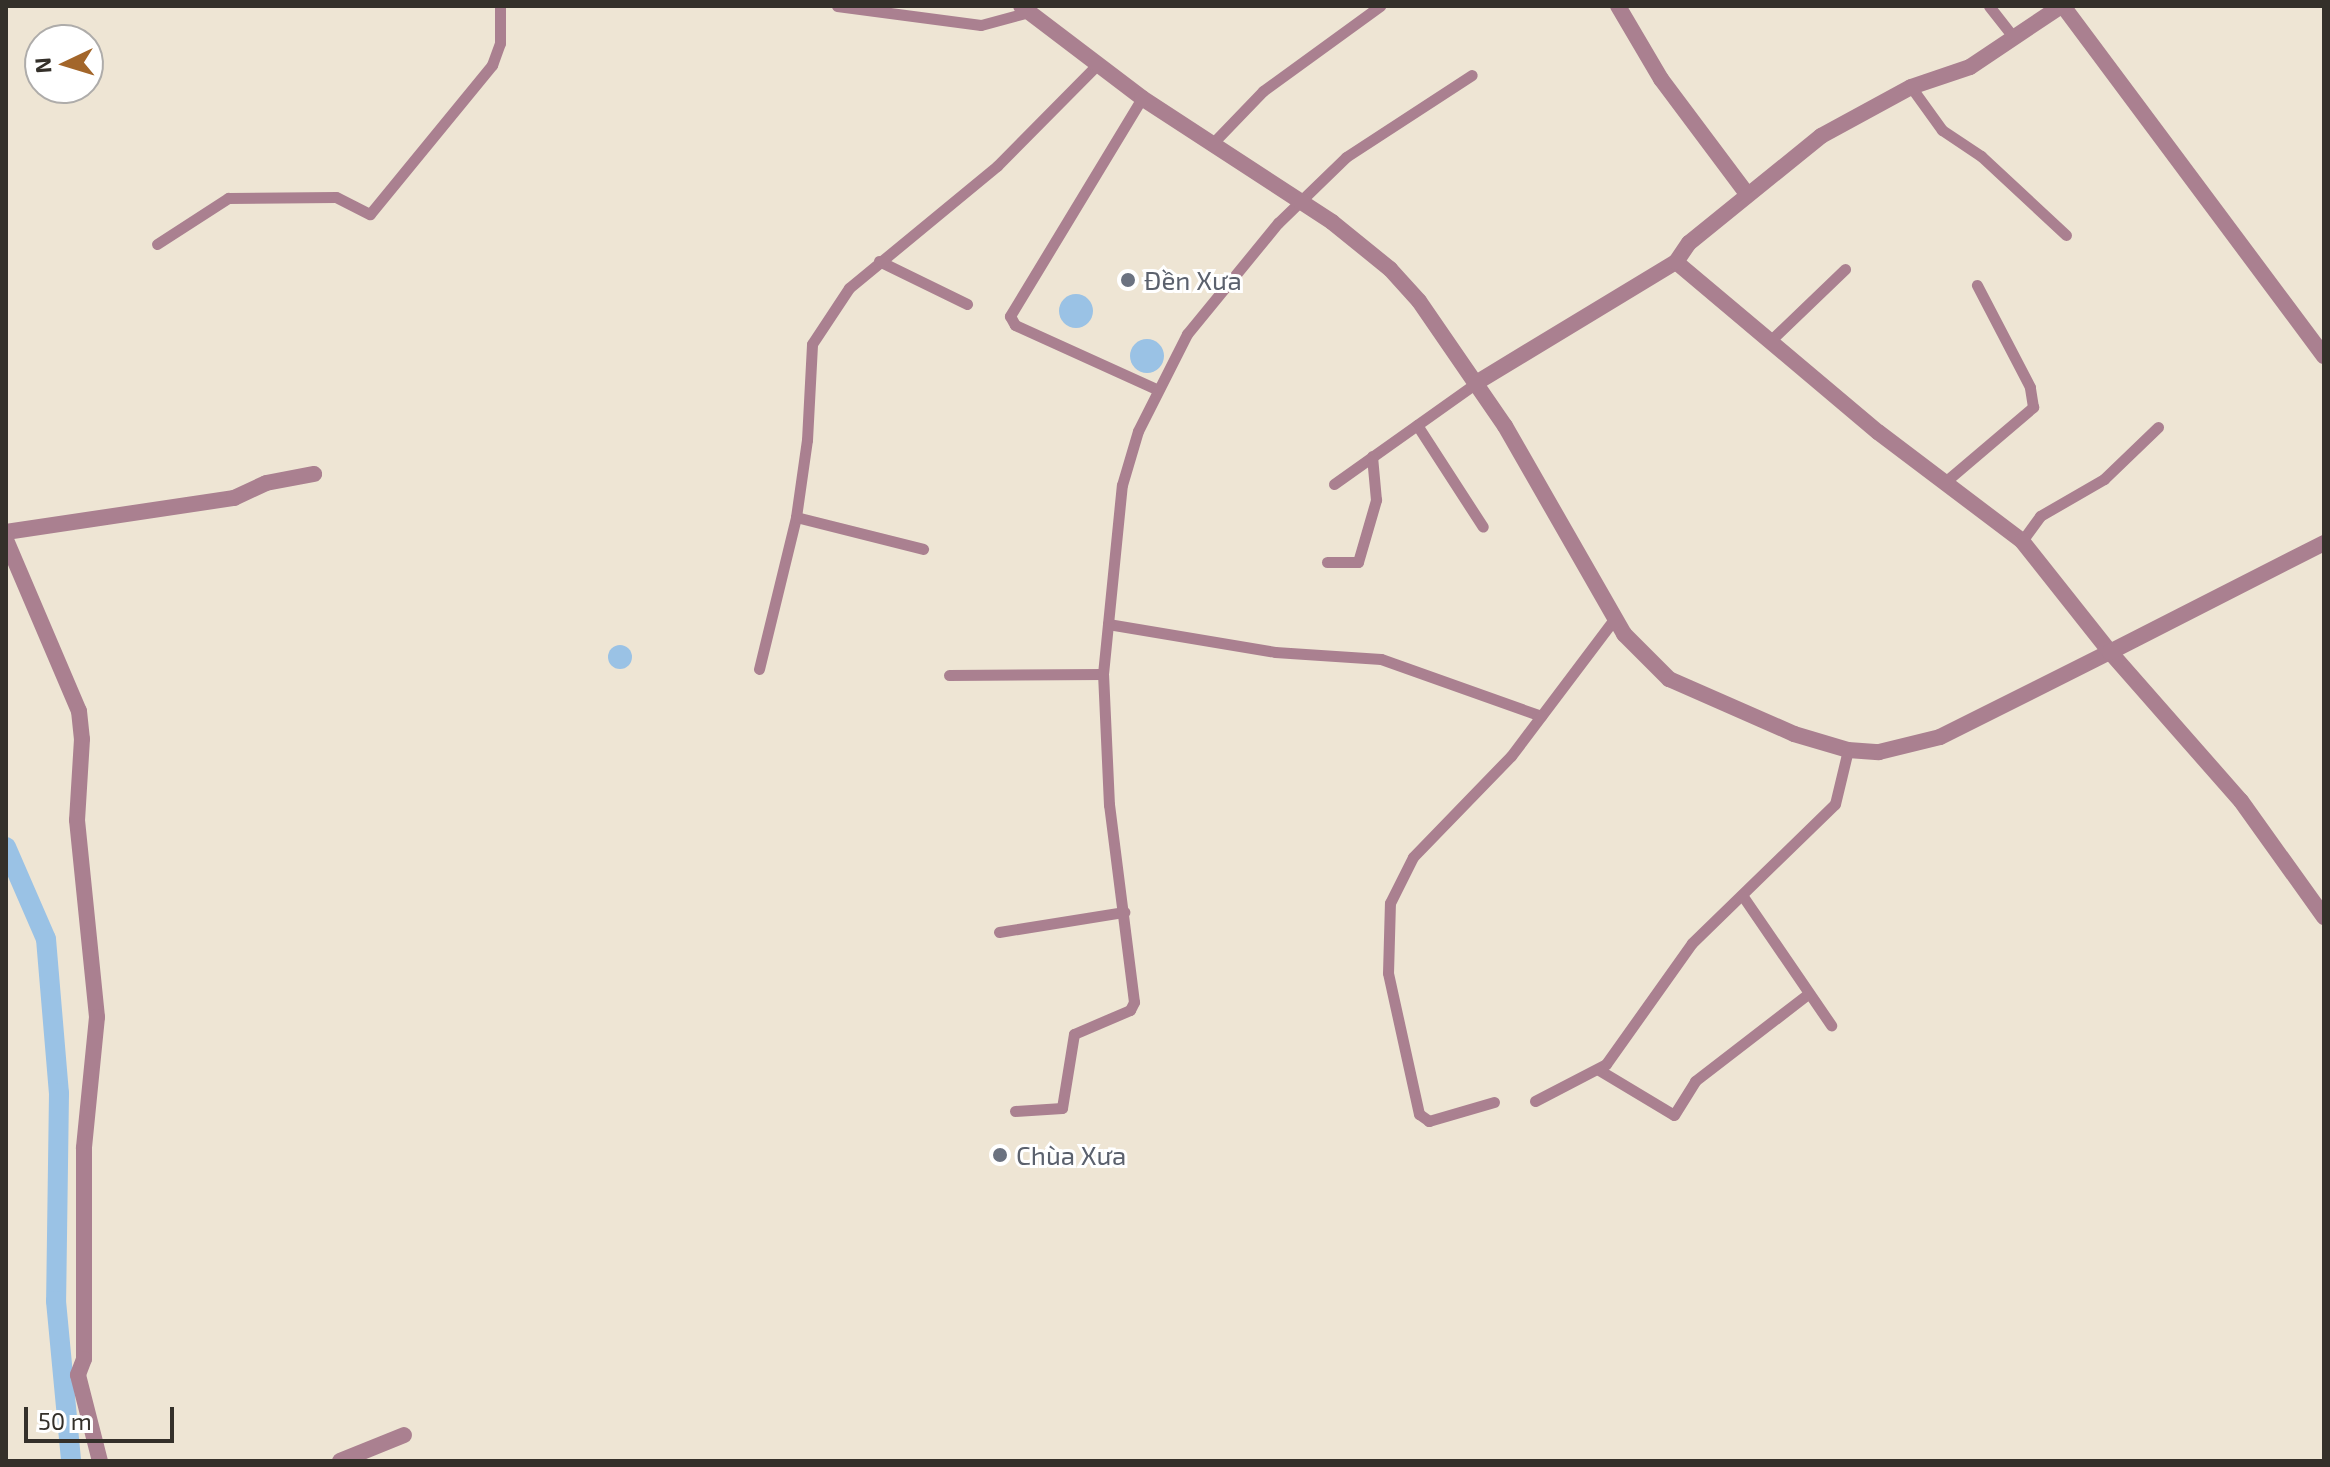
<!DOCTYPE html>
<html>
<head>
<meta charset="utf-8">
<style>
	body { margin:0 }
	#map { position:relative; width:2330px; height:1467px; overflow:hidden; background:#eee5d4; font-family:"Exo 2",sans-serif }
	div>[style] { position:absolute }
	.water>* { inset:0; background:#9ac2e5 }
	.round { border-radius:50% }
	.canal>* { height:20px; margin:-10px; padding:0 10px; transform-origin:10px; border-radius:10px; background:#9ac2e5 }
	.lane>* { height:11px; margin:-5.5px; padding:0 5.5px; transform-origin:5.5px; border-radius:5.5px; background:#aa8090 }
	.street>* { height:16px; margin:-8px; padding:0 8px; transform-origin:8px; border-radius:8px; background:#aa8090 }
	.dots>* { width:22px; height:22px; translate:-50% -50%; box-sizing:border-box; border:4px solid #fff; border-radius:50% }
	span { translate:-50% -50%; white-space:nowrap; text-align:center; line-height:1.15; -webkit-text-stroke:6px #fff; paint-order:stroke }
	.worship-label { font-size:26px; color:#5b616d }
	.left { translate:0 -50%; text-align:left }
	.frame { position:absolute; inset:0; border:8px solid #34302a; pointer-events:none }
	.north { position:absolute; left:24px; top:24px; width:80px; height:80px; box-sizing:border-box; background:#fff; border:2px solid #aeacaa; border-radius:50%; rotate:266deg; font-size:22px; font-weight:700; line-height:32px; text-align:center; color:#34302a }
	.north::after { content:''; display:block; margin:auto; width:28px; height:36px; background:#a3662a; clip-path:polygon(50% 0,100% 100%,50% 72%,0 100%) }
	.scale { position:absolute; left:24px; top:1407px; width:150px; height:36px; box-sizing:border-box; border:4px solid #34302a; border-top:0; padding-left:10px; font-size:24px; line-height:28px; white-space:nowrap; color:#34302a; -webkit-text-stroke:6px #fff; paint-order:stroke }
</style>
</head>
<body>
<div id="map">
	<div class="water">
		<i class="round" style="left:1059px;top:294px;width:34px;height:34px"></i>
		<i class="round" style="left:1130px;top:339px;width:34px;height:34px"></i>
		<i class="round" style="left:608px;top:645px;width:24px;height:24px"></i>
	</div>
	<div class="canal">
		<i style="left:6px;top:847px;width:100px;rotate:66.5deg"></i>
		<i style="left:46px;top:939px;width:155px;rotate:85.2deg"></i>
		<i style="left:59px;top:1093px;width:208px;rotate:90.8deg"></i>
		<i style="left:56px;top:1301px;width:161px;rotate:84.6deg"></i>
	</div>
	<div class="lane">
		<i style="left:837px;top:6px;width:145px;rotate:7.5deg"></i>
		<i style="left:981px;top:25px;width:50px;rotate:-15.2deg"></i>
		<i style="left:1989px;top:6px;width:39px;rotate:52deg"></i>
		<i style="left:1911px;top:87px;width:53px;rotate:54.2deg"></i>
		<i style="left:1942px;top:130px;width:47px;rotate:33.7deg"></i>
		<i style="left:1981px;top:156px;width:116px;rotate:42.9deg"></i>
		<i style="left:1142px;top:98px;width:255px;rotate:121.2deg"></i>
		<i style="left:1010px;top:316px;width:10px;rotate:61deg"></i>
		<i style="left:1015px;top:325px;width:155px;rotate:24.4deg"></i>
		<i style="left:1211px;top:145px;width:75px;rotate:-46.1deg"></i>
		<i style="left:1263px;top:91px;width:145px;rotate:-36deg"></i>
		<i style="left:157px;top:244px;width:85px;rotate:-32.9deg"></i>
		<i style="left:228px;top:198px;width:108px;rotate:-0.5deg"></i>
		<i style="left:336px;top:197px;width:38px;rotate:27deg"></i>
		<i style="left:370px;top:214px;width:193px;rotate:-50.7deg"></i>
		<i style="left:492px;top:65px;width:23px;rotate:-70deg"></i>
		<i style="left:500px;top:43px;width:37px;rotate:-90deg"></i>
		<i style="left:879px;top:261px;width:98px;rotate:26deg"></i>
		<i style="left:1770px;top:341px;width:104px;rotate:-43.8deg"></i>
		<i style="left:1417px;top:425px;width:121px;rotate:57.1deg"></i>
		<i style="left:1945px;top:482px;width:116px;rotate:-40.4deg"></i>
		<i style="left:2033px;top:407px;width:20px;rotate:-99deg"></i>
		<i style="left:2030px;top:387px;width:115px;rotate:-117.5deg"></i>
		<i style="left:1334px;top:484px;width:174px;rotate:-35.4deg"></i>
		<i style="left:796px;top:517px;width:131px;rotate:14.1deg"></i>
		<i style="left:2022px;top:541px;width:31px;rotate:-54deg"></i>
		<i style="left:2040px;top:516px;width:74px;rotate:-30deg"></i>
		<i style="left:2104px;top:479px;width:75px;rotate:-43.9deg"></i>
		<i style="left:1327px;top:562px;width:31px"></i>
		<i style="left:1358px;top:562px;width:65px;rotate:-73.8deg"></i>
		<i style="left:1376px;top:500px;width:44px;rotate:-95.2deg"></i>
		<i style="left:1108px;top:624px;width:169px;rotate:9.5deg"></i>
		<i style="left:1275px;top:652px;width:106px;rotate:3.8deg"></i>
		<i style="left:1381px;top:659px;width:170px;rotate:19.6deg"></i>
		<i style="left:759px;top:669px;width:156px;rotate:-76.3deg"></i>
		<i style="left:796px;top:517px;width:78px;rotate:-81.9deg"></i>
		<i style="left:807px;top:440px;width:96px;rotate:-87deg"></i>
		<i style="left:812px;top:344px;width:67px;rotate:-56.5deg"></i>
		<i style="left:849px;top:288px;width:192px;rotate:-39.5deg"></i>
		<i style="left:997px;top:166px;width:144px;rotate:-45.3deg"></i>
		<i style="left:949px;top:675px;width:154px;rotate:-0.4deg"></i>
		<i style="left:1742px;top:895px;width:158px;rotate:55.6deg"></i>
		<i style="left:999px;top:932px;width:127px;rotate:-9.1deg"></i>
		<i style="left:1599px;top:1070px;width:87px;rotate:31deg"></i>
		<i style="left:1674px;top:1115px;width:40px;rotate:-58deg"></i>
		<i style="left:1695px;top:1081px;width:143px;rotate:-37.6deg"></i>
		<i style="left:1535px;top:1101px;width:80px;rotate:-27.5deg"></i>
		<i style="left:1606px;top:1064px;width:148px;rotate:-54.6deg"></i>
		<i style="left:1692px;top:943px;width:199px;rotate:-44.2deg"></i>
		<i style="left:1835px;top:804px;width:56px;rotate:-76.5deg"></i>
		<i style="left:1494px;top:1102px;width:68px;rotate:163.7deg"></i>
		<i style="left:1429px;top:1121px;width:12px;rotate:-145deg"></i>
		<i style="left:1419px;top:1114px;width:144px;rotate:-102.4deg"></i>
		<i style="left:1388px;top:973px;width:70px;rotate:-88.4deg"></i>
		<i style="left:1390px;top:903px;width:51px;rotate:-63.4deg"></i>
		<i style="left:1413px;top:857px;width:141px;rotate:-45.9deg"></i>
		<i style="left:1511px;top:756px;width:173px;rotate:-53deg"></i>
		<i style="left:1015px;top:1111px;width:47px;rotate:-3.7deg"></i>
		<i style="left:1062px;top:1108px;width:75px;rotate:-80.8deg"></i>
		<i style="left:1074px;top:1034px;width:61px;rotate:-23.2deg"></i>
		<i style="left:1130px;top:1010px;width:9px;rotate:-63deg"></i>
		<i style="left:1134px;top:1002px;width:199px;rotate:-97.2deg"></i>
		<i style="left:1109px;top:805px;width:131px;rotate:-92.6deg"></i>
		<i style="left:1103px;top:674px;width:190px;rotate:-84.3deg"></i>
		<i style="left:1122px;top:485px;width:56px;rotate:-73.5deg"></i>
		<i style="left:1138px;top:431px;width:109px;rotate:-63.2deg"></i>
		<i style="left:1187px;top:334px;width:144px;rotate:-50.7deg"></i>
		<i style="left:1278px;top:223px;width:95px;rotate:-44.1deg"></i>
		<i style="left:1346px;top:157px;width:150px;rotate:-33.1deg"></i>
	</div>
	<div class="street">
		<i style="left:1021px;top:6px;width:152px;rotate:37.2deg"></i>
		<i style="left:1142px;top:98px;width:227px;rotate:33.1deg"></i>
		<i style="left:1332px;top:222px;width:75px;rotate:39deg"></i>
		<i style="left:1390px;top:269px;width:43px;rotate:47.8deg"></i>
		<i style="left:1419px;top:301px;width:152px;rotate:55.5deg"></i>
		<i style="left:1505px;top:426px;width:240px;rotate:60.2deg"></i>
		<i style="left:1624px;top:634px;width:64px;rotate:45deg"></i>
		<i style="left:1669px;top:679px;width:137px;rotate:23.7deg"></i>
		<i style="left:1794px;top:734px;width:56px;rotate:16.5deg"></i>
		<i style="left:1848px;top:750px;width:31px;rotate:4deg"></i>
		<i style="left:1879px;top:752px;width:63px;rotate:-13.8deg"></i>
		<i style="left:1940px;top:737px;width:190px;rotate:-26.6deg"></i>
		<i style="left:2110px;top:652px;width:198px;rotate:48.7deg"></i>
		<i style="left:2241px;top:801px;width:143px;rotate:54.4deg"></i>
		<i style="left:1618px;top:6px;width:85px;rotate:59.5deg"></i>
		<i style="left:1661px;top:79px;width:144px;rotate:53.2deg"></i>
		<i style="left:2063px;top:6px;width:437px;rotate:53.3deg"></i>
		<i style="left:1676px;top:262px;width:264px;rotate:40.1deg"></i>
		<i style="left:1878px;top:432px;width:181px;rotate:37.1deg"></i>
		<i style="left:2022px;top:541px;width:142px;rotate:51.6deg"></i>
		<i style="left:2110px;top:652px;width:240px;rotate:-27deg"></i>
		<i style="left:1476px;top:383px;width:234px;rotate:-31.2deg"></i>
		<i style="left:1676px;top:262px;width:23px;rotate:-56deg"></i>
		<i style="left:1689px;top:243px;width:170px;rotate:-39deg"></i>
		<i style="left:1821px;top:136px;width:102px;rotate:-28.6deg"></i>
		<i style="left:1911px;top:87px;width:62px;rotate:-18.7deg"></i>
		<i style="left:1970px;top:67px;width:110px;rotate:-33.8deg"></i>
		<i style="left:6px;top:532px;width:231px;rotate:-8.5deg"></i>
		<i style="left:234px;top:498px;width:35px;rotate:-25deg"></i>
		<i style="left:266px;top:483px;width:49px;rotate:-10.6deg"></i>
		<i style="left:6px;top:540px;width:186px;rotate:66.9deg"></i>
		<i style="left:79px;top:711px;width:28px;rotate:84deg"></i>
		<i style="left:82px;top:739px;width:81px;rotate:93.5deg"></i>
		<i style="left:77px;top:820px;width:198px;rotate:84.2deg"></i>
		<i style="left:97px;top:1017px;width:132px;rotate:95.7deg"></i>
		<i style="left:84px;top:1148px;width:211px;rotate:90deg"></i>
		<i style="left:84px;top:1359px;width:17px;rotate:111deg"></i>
		<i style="left:78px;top:1375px;width:89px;rotate:75.7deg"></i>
		<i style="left:340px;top:1461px;width:69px;rotate:-22.1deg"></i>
	</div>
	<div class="dots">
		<i style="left:1128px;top:280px;background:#6b7280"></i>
		<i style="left:1000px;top:1155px;background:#6b7280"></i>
	</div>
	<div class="worship-label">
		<span class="left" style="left:1144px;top:280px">Đền Xưa</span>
		<span class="left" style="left:1016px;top:1155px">Chùa Xưa</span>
	</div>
	<div class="frame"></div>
	<div class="north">N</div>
	<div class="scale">50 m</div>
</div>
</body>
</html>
